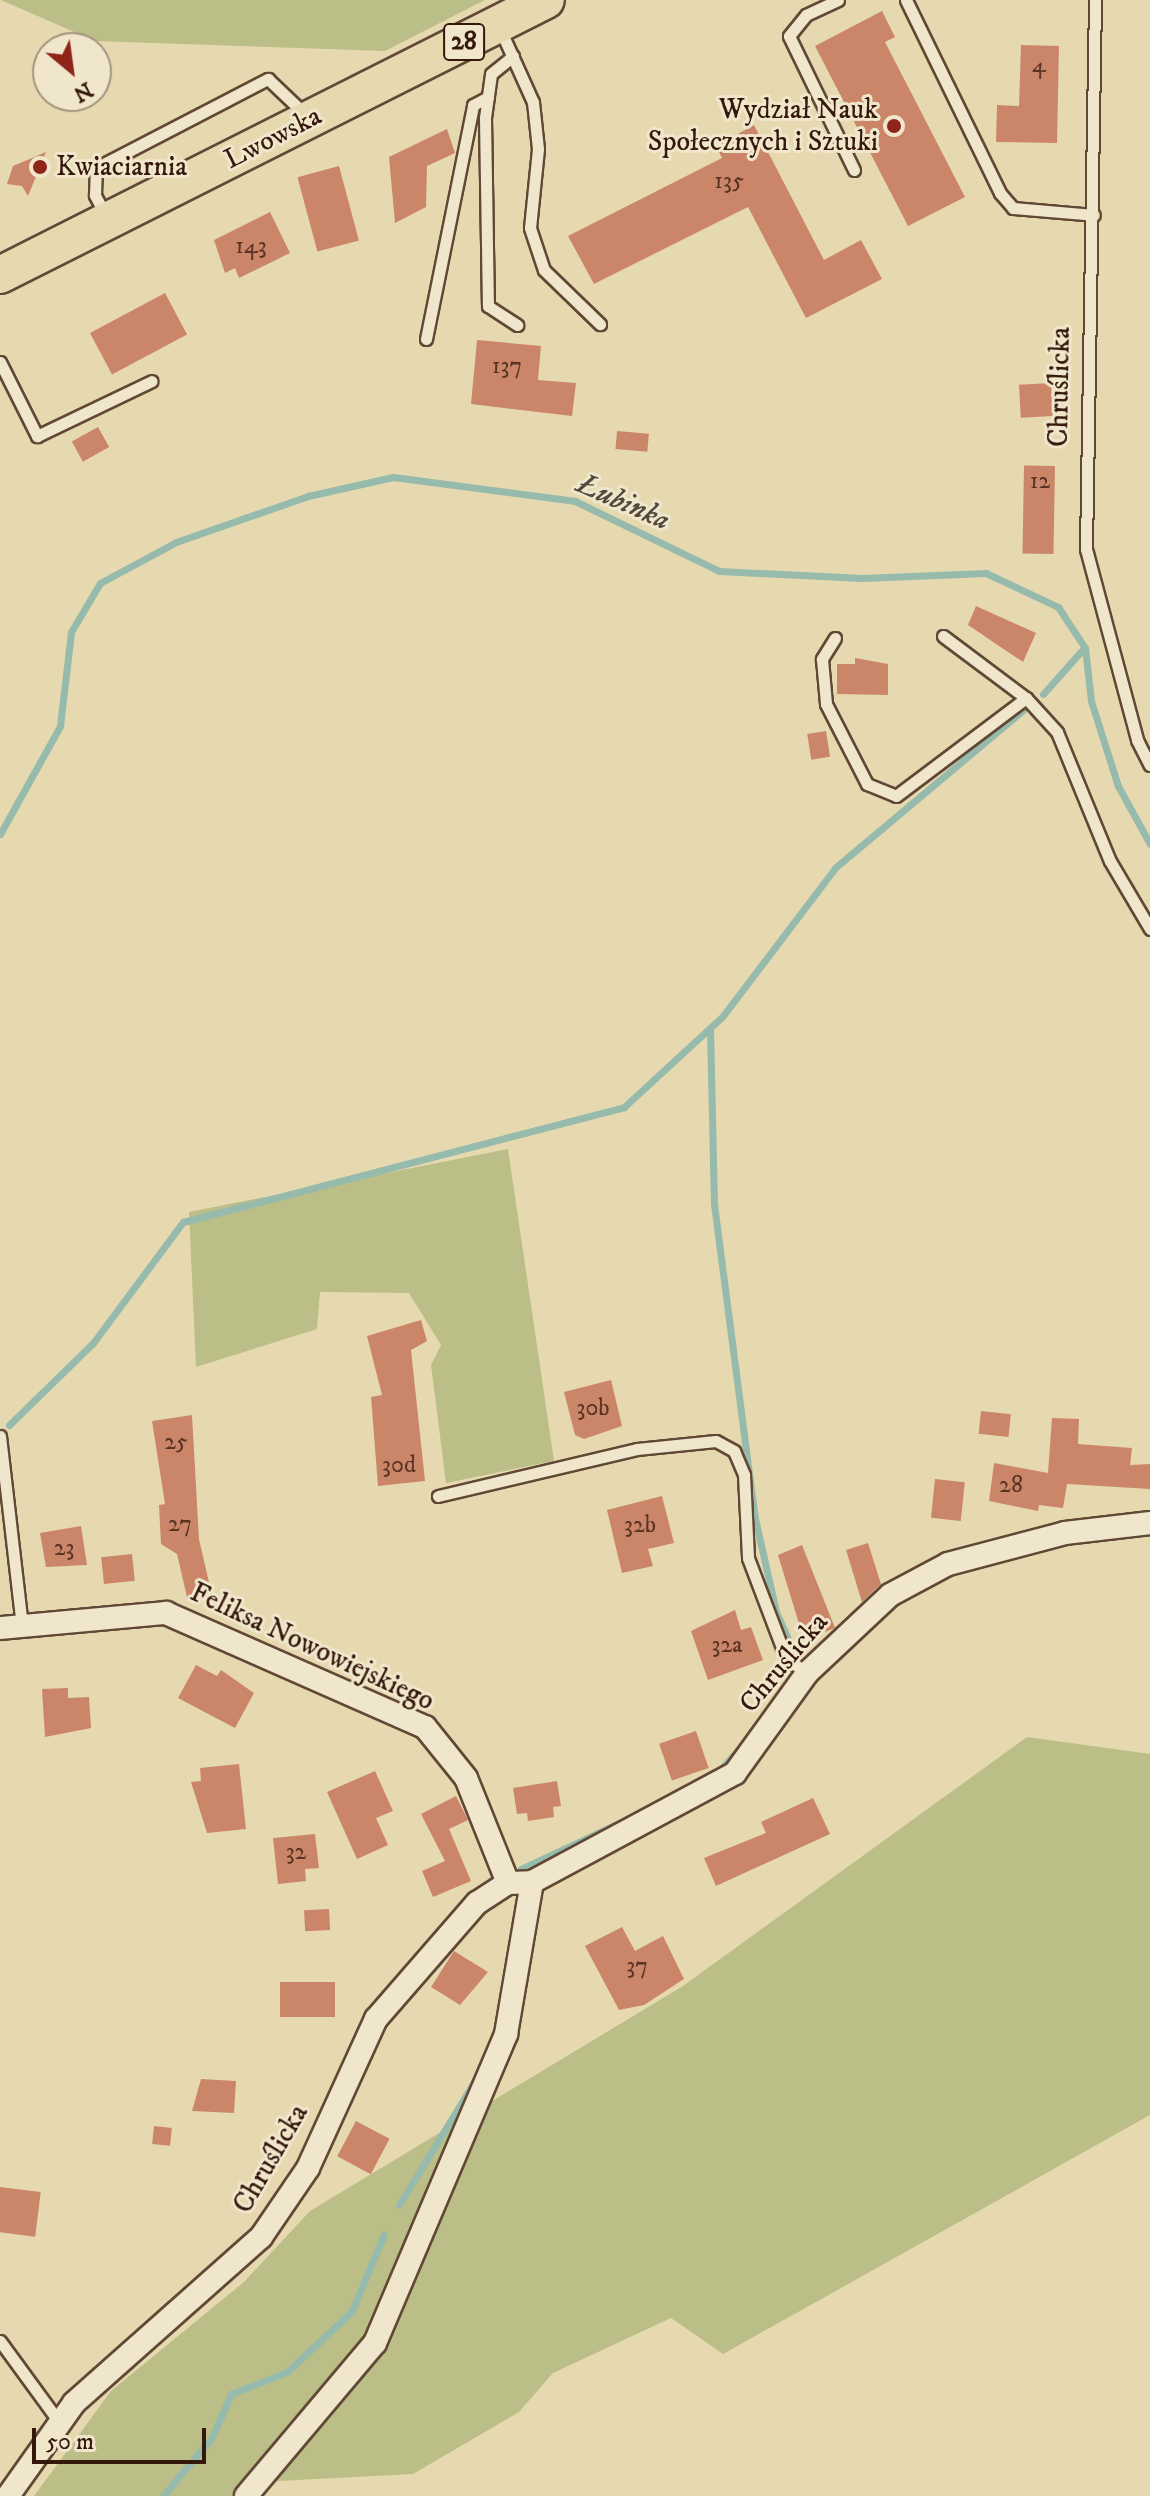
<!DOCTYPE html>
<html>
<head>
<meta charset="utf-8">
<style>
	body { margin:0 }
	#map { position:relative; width:1150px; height:2496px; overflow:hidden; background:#e6d9b0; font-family:"IM FELL DW Pica",serif }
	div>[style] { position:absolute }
	.green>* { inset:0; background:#bbbe87 }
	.stream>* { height:7px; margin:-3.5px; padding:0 3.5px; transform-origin:3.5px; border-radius:3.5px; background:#96baac }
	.building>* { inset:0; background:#cb8669; transform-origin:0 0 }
	.roads { filter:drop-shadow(2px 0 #614835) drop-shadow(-2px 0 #614835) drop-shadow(0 2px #614835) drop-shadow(0 -2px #614835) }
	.service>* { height:11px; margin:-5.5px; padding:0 5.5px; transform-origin:5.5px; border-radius:5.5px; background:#efe6cc }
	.minor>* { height:22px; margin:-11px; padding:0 11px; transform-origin:11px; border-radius:11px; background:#efe6cc }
	.primary>* { height:36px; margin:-18px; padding:0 18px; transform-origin:18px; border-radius:18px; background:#e6d9b0 }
	.dots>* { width:22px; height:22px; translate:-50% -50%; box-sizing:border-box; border:4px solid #efe6cc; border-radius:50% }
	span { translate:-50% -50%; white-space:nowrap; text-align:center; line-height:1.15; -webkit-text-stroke:6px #efe6cc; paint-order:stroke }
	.number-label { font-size:24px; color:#5a3423 }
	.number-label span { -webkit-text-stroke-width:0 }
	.shield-label span { padding:2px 6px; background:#efe6cc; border:2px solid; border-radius:6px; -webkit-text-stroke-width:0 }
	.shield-label { font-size:26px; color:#35180c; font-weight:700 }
	.poi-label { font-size:28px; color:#35180c }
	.right { translate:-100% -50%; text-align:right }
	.left { translate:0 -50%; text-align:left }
	.street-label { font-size:28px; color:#35180c }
	.water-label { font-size:30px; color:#52493c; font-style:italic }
	.north { position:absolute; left:32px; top:32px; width:80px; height:80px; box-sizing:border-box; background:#efe6cc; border:2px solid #a5947f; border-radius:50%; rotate:151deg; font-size:22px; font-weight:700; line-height:32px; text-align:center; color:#35180c }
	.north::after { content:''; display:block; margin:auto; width:28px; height:36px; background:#8f2418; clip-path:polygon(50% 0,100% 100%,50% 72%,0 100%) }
	.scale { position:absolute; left:32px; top:2428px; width:174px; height:36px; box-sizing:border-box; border:4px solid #35180c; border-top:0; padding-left:10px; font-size:24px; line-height:28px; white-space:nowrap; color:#35180c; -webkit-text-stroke:6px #efe6cc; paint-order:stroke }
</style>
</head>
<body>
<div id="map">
	<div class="green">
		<i style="clip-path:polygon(1px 0,485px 0,385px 51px,95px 41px)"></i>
		<i style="clip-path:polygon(508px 1149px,554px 1461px,446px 1483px,431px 1365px,441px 1345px,409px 1293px,320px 1292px,317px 1329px,196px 1367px,189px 1212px)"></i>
		<i style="clip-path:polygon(1027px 1737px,1150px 1754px,1150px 2115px,723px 2354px,671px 2318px,553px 2373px,519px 2412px,413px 2474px,242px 2483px,236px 2496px,34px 2496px,111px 2391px,244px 2282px,310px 2211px,683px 1986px)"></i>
	</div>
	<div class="stream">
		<i style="left:1043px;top:694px;width:62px;rotate:-48.3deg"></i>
		<i style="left:0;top:834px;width:124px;rotate:-60.9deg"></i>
		<i style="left:60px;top:726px;width:95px;rotate:-83.3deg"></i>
		<i style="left:71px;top:632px;width:57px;rotate:-59.4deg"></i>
		<i style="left:100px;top:583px;width:86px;rotate:-28.3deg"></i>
		<i style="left:176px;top:542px;width:140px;rotate:-19.2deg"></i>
		<i style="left:308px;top:496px;width:87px;rotate:-12.6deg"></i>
		<i style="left:393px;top:477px;width:184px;rotate:7.5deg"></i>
		<i style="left:575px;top:501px;width:160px;rotate:25.9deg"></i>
		<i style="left:719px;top:571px;width:143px;rotate:2.8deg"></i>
		<i style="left:862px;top:578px;width:124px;rotate:-2.3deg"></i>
		<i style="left:986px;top:573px;width:80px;rotate:25.3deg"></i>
		<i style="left:1058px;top:607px;width:49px;rotate:56.6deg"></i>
		<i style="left:1085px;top:648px;width:53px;rotate:83.5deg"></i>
		<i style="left:1091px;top:701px;width:89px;rotate:72.4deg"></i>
		<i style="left:1118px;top:786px;width:66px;rotate:61.1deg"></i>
		<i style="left:710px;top:1028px;width:176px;rotate:88.7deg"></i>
		<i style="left:714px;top:1204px;width:313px;rotate:82.6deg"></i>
		<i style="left:754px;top:1514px;width:100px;rotate:77.3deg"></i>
		<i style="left:776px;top:1612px;width:36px;rotate:66deg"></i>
		<i style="left:9px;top:1425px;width:117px;rotate:-44.3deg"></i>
		<i style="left:93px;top:1343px;width:151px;rotate:-53.4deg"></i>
		<i style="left:183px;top:1222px;width:456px;rotate:-14.6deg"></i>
		<i style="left:624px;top:1107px;width:133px;rotate:-42.6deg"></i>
		<i style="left:722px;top:1017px;width:188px;rotate:-52.8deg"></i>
		<i style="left:836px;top:867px;width:244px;rotate:-40deg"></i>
		<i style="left:720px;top:1770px;width:31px;rotate:-48deg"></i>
		<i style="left:521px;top:1869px;width:106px;rotate:-25.1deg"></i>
		<i style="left:399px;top:2205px;width:153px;rotate:-58.6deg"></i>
		<i style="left:163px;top:2496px;width:77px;rotate:-50.3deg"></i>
		<i style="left:212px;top:2437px;width:47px;rotate:-66.2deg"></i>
		<i style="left:231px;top:2394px;width:60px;rotate:-21.4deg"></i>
		<i style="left:287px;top:2372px;width:89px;rotate:-43.2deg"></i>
		<i style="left:352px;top:2311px;width:83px;rotate:-67.4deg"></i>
	</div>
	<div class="building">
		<i style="clip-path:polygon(882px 11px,895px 37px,885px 42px,965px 197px,908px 226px,815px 46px)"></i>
		<i style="clip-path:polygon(1021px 45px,1059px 46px,1057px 143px,996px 142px,997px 105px,1019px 106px)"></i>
		<i style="clip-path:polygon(754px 125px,824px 260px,861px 240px,882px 279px,806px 318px,748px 207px,594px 284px,568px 236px,722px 158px,716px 146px)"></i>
		<i style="clip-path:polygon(447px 129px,455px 153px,427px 166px,426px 207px,395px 223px,389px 157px)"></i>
		<i style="clip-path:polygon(46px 152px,28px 196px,22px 186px,7px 184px,13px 166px)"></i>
		<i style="left:339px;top:166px;width:77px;height:43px;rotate:75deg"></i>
		<i style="clip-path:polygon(270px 212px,290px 253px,239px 278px,235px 268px,225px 273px,214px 240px)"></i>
		<i style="left:165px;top:293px;width:47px;height:85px;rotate:62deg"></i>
		<i style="clip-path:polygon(477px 340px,541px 346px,538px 380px,576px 383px,572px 416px,471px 404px)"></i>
		<i style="left:1051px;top:383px;width:33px;height:32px;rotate:87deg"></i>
		<i style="left:98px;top:427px;width:23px;height:30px;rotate:61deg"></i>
		<i style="left:617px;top:431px;width:32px;height:18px;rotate:5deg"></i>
		<i style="left:1055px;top:466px;width:88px;height:31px;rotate:91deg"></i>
		<i style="clip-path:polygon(976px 606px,1036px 633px,1023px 662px,968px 625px)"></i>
		<i style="clip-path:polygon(855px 658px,888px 664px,888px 695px,837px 694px,837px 664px,855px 664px)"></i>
		<i style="left:826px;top:731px;width:26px;height:19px;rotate:81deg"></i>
		<i style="clip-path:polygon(421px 1320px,427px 1341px,411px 1350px,425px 1481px,378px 1486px,371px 1397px,382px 1395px,367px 1336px)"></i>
		<i style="clip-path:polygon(611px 1380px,622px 1426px,584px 1439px,575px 1435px,564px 1392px)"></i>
		<i style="left:981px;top:1411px;width:30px;height:23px;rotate:6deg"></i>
		<i style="clip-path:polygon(192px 1415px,199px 1539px,211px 1591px,187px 1597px,177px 1554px,161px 1544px,159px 1505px,165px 1504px,152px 1421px)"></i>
		<i style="clip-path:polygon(1052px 1418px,1079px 1419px,1078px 1444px,1132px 1448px,1130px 1465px,1150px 1464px,1150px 1489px,1067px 1484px,1063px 1508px,1039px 1505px,1038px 1511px,989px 1501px,994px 1463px,1048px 1473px)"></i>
		<i style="left:935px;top:1479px;width:30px;height:39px;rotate:6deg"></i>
		<i style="clip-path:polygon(662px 1496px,674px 1543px,648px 1549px,653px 1566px,622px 1573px,607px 1510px)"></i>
		<i style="clip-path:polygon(81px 1526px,87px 1565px,46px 1567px,40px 1533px)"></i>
		<i style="clip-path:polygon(868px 1543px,881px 1584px,862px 1602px,846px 1550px)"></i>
		<i style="clip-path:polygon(802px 1545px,835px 1628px,804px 1640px,778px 1555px)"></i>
		<i style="left:132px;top:1554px;width:27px;height:31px;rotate:84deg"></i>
		<i style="clip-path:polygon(735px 1610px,741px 1630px,751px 1627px,763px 1660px,708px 1680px,691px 1631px)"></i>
		<i style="clip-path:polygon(196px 1665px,217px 1676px,221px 1670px,254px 1693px,235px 1728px,178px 1698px)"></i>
		<i style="clip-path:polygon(68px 1688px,68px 1698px,89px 1697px,91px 1728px,45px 1737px,42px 1689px)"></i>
		<i style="left:696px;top:1731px;width:39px;height:39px;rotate:71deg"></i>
		<i style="clip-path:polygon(239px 1764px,246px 1829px,207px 1833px,191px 1782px,201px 1781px,200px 1768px)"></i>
		<i style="clip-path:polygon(375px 1771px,393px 1811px,376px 1818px,388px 1845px,357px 1859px,327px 1792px)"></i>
		<i style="clip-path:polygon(557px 1781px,561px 1806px,553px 1807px,554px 1817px,528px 1821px,527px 1813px,517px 1814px,513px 1788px)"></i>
		<i style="clip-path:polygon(456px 1796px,468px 1820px,449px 1829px,471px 1881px,433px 1897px,422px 1871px,445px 1861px,421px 1814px)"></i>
		<i style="clip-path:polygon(813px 1798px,830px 1834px,716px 1886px,704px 1858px,766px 1833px,761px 1822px)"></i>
		<i style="clip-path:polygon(315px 1834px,319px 1868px,305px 1869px,306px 1881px,278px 1884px,273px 1838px)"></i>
		<i style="left:329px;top:1909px;width:21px;height:25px;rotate:87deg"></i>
		<i style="clip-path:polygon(622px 1927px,635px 1951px,663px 1936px,684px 1979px,644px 2005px,619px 2010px,585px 1946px)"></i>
		<i style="clip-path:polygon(454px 1951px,488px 1972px,460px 2005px,431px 1987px)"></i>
		<i style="left:280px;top:1982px;width:55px;height:35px"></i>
		<i style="clip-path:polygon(201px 2079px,236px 2081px,234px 2113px,192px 2111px)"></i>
		<i style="left:356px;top:2121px;width:38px;height:40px;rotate:28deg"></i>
		<i style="left:154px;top:2126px;width:18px;height:18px;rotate:6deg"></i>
		<i style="left:0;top:2187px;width:41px;height:45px;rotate:7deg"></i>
	</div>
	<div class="roads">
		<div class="service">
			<i style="left:838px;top:0;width:35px;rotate:155deg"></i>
			<i style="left:806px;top:15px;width:27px;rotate:129deg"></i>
			<i style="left:789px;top:36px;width:149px;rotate:64.1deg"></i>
			<i style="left:906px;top:0;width:215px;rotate:64deg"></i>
			<i style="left:1000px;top:193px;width:20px;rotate:49deg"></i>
			<i style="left:1013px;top:208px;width:81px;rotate:4.9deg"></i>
			<i style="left:1095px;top:0;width:549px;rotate:90.94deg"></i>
			<i style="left:1086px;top:549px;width:198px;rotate:75deg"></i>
			<i style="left:1137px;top:740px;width:28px;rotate:63deg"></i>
			<i style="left:500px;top:29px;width:80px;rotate:65.7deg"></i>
			<i style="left:533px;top:102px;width:47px;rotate:83.9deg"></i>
			<i style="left:538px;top:149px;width:79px;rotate:95.8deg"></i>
			<i style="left:530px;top:228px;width:44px;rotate:71.6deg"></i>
			<i style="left:544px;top:270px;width:78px;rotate:44deg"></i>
			<i style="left:513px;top:56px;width:28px;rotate:141deg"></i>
			<i style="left:491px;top:74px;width:44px;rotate:97.8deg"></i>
			<i style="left:485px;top:118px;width:188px;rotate:89.1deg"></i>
			<i style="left:488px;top:306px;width:35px;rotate:33deg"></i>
			<i style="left:106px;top:216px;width:24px;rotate:-118deg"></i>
			<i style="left:95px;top:195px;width:27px;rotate:-88deg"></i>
			<i style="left:96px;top:168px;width:194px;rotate:-27.4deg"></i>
			<i style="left:268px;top:79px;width:54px;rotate:43.5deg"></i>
			<i style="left:426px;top:339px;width:239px;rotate:-78.6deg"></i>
			<i style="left:473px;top:105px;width:17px;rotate:-28deg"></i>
			<i style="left:0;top:362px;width:83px;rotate:63.4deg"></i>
			<i style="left:37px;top:436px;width:127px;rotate:-25.6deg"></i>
			<i style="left:943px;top:636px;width:104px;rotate:36.8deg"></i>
			<i style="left:1026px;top:698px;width:46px;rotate:47.6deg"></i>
			<i style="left:1057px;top:732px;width:139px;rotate:67.7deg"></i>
			<i style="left:1110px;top:861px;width:79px;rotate:59.5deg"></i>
			<i style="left:835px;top:638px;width:25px;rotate:122deg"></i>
			<i style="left:822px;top:659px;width:45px;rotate:84.9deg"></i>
			<i style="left:826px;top:704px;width:90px;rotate:62.9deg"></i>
			<i style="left:867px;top:784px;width:31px;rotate:22deg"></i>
			<i style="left:896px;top:796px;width:163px;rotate:-37deg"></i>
			<i style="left:0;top:1436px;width:190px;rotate:83.4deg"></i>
			<i style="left:438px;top:1496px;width:204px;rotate:-13.3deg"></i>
			<i style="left:637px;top:1449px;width:79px;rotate:-5.8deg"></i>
			<i style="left:716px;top:1441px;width:21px;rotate:29deg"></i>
			<i style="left:734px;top:1451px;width:26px;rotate:67deg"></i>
			<i style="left:744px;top:1475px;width:83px;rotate:87.2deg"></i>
			<i style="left:748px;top:1558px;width:107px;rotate:69.2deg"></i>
			<i style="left:786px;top:1658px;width:26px;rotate:36deg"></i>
			<i style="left:0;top:2341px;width:100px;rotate:53.9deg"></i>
		</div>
		<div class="minor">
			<i style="left:0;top:1628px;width:167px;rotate:-5.2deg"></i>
			<i style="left:166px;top:1613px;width:283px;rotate:23.8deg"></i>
			<i style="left:425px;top:1727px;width:65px;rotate:51.2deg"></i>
			<i style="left:466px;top:1778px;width:113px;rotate:68.2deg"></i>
			<i style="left:8px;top:2496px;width:114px;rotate:-54.6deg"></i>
			<i style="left:74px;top:2403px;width:250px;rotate:-41.6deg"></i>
			<i style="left:261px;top:2237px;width:83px;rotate:-55.7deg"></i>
			<i style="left:308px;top:2168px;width:164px;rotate:-65.5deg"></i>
			<i style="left:376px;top:2019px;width:154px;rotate:-49deg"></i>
			<i style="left:477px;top:1903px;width:37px;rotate:-33deg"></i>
			<i style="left:508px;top:1883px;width:24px;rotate:-2deg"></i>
			<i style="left:532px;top:1882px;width:230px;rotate:-28.2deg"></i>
			<i style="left:735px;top:1773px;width:123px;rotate:-54.2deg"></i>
			<i style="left:807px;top:1673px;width:114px;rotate:-43.2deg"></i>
			<i style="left:890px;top:1595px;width:66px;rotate:-28.1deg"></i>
			<i style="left:948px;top:1564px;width:121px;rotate:-14.8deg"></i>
			<i style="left:1065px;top:1533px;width:86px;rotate:-6.7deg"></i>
			<i style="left:246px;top:2496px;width:200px;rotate:-49.9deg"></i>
			<i style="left:375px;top:2343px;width:336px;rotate:-67deg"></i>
			<i style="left:506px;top:2034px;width:154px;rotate:-80.3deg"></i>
		</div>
		<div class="primary">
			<i style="left:0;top:275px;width:611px;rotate:-26.73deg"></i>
		</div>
	</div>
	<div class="dots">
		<i style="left:894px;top:126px;background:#8f2418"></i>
		<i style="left:40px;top:167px;background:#8f2418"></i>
	</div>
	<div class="number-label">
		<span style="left:1039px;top:66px">4</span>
		<span style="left:729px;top:182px">135</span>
		<span style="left:251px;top:247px">143</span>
		<span style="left:507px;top:367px">137</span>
		<span style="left:1040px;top:482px">12</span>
		<span style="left:593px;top:1409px">30b</span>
		<span style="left:176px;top:1443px">25</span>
		<span style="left:399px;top:1466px">30d</span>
		<span style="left:1011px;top:1486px">28</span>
		<span style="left:180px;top:1525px">27</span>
		<span style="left:640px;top:1526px">32b</span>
		<span style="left:64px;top:1549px">23</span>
		<span style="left:727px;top:1646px">32a</span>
		<span style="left:296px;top:1853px">32</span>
		<span style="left:637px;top:1967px">37</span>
	</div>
	<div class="shield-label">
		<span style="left:464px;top:42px">28</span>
	</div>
	<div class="poi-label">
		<span class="right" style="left:878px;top:126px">Wydział Nauk<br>Społecznych i Sztuki</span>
		<span class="left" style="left:56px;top:167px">Kwiaciarnia</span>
	</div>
	<div class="street-label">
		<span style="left:273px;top:138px;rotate:-27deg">Lwowska</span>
		<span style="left:1060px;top:387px;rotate:-89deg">Chruślicka</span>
		<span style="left:312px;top:1647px;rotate:25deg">Feliksa Nowowiejskiego</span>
		<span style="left:784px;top:1663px;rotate:-50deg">Chruślicka</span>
		<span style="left:271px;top:2159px;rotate:-60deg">Chruślicka</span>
	</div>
	<div class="water-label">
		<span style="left:623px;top:503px;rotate:24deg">Łubinka</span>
	</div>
	<div class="north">N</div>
	<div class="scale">50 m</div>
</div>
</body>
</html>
